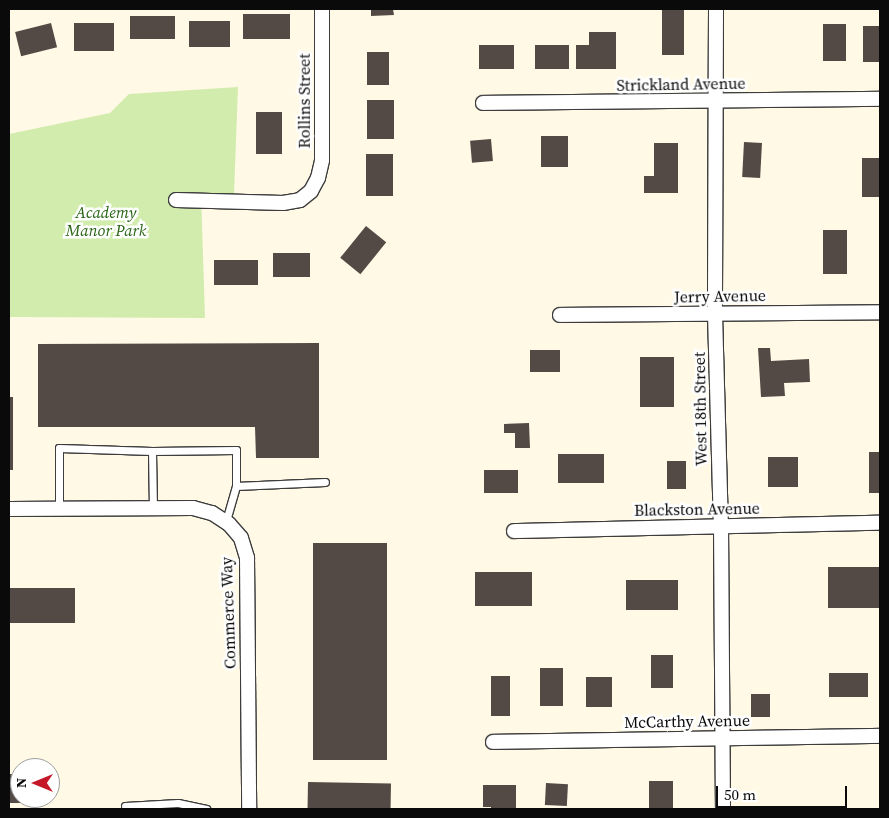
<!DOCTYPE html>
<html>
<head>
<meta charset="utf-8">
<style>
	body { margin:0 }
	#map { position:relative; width:889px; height:818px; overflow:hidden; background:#fff9e6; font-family:"Source Serif 4",serif }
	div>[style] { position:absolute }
	.green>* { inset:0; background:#d1ecad }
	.building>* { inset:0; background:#534a45; transform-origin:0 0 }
	.roads { filter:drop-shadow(1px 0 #3d3d3d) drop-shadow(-1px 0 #3d3d3d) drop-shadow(0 1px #3d3d3d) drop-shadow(0 -1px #3d3d3d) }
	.lane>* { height:7px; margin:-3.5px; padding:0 3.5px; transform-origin:3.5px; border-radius:3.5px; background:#fff }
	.street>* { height:14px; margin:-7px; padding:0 7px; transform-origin:7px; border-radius:7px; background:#fff }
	span { translate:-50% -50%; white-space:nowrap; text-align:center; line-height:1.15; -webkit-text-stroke:5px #fff; paint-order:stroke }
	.street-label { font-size:16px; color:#0a0a0a }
	.park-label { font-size:16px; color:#2a6516; font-style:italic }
	.frame { position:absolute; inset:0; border:10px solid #0a0a0a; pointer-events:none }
	.north { position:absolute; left:10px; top:758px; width:50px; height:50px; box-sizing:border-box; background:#fff; border:1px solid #9d9d9d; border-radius:50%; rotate:270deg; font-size:14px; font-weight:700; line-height:20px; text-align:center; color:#0a0a0a }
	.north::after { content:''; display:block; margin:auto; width:18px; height:22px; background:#c41828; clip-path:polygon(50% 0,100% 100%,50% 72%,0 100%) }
	.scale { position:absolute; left:716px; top:786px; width:131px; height:22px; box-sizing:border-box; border:2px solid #0a0a0a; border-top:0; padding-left:6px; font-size:15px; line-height:18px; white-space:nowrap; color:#0a0a0a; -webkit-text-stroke:4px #fff; paint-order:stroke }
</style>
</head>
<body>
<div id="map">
	<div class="green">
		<i style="clip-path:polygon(238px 87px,234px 195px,201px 193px,205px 318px,9px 317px,9px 134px,110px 113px,129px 94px)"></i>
	</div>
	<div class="building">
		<i style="clip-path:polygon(371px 9px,393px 9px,394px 15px,371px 16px)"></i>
		<i style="left:662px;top:9px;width:22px;height:46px"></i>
		<i style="left:243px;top:14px;width:47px;height:25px"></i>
		<i style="left:130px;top:16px;width:45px;height:23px"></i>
		<i style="left:189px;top:21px;width:41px;height:26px"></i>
		<i style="left:51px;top:23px;width:25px;height:37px;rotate:76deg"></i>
		<i style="left:74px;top:23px;width:40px;height:28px"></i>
		<i style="left:823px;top:24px;width:23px;height:37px"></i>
		<i style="left:863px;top:26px;width:17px;height:36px"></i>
		<i style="clip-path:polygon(589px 32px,616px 32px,616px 69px,576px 69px,576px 45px,589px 45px)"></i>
		<i style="left:479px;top:45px;width:35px;height:24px"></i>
		<i style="left:535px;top:45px;width:34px;height:24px"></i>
		<i style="left:367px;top:52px;width:22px;height:33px"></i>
		<i style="left:394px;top:100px;width:39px;height:27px;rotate:90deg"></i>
		<i style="left:256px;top:112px;width:26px;height:42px"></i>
		<i style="left:541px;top:136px;width:27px;height:31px"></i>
		<i style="left:491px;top:139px;width:22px;height:21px;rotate:85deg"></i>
		<i style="left:744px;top:142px;width:18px;height:35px;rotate:3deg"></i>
		<i style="clip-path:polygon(654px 143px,678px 143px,678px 193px,644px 193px,644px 176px,654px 176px)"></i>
		<i style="left:366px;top:154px;width:27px;height:42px"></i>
		<i style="left:862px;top:158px;width:17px;height:39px"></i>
		<i style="left:366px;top:226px;width:26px;height:41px;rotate:39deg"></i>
		<i style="left:823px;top:230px;width:24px;height:44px"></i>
		<i style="left:273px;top:253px;width:37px;height:24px"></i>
		<i style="left:214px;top:260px;width:44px;height:25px"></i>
		<i style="clip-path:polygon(319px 343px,319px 458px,256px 458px,255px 427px,38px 427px,38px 344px)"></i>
		<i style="clip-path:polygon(758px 348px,770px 348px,771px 361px,809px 359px,810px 382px,784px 383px,785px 396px,761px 397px)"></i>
		<i style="left:530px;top:350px;width:30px;height:22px"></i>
		<i style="left:640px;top:357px;width:34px;height:50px"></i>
		<i style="left:9px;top:397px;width:4px;height:73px"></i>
		<i style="clip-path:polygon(529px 423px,530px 448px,515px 448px,515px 433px,504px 433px,504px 424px)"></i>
		<i style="left:869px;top:452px;width:11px;height:41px"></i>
		<i style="left:558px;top:454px;width:46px;height:29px"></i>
		<i style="left:768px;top:457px;width:30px;height:30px"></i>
		<i style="left:667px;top:461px;width:19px;height:28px"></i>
		<i style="left:484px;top:470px;width:34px;height:23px"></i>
		<i style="left:313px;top:543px;width:74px;height:217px"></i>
		<i style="left:828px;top:567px;width:52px;height:41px"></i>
		<i style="left:475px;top:572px;width:57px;height:34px"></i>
		<i style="left:626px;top:580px;width:52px;height:30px"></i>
		<i style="left:9px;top:588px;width:66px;height:35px"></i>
		<i style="left:651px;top:655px;width:22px;height:33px"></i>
		<i style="left:540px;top:668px;width:23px;height:38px"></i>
		<i style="left:829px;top:673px;width:39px;height:24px"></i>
		<i style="left:491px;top:676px;width:19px;height:40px"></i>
		<i style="left:586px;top:677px;width:26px;height:30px"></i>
		<i style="left:751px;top:694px;width:19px;height:23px"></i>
		<i style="clip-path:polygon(9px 774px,20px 774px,20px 798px,43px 798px,43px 803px,9px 803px)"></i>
		<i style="left:649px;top:781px;width:24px;height:28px"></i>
		<i style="left:308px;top:782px;width:83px;height:27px;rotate:1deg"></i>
		<i style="left:546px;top:783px;width:22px;height:22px;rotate:3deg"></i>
		<i style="clip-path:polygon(483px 785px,516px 785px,516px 809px,491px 809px,491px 807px,483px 807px)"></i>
	</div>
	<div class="roads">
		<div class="lane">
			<i style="left:152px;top:451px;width:57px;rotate:89deg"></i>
			<i style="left:236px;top:486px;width:89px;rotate:-2.6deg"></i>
			<i style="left:59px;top:508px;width:60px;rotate:-90deg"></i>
			<i style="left:59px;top:448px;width:93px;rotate:1.8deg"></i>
			<i style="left:152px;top:451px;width:84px;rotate:-0.7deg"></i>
			<i style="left:236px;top:450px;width:36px;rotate:90deg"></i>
			<i style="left:236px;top:486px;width:37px;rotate:106deg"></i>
			<i style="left:125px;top:806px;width:53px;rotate:-3.2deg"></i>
			<i style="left:178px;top:803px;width:29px;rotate:12deg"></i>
		</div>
		<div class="street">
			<i style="left:716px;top:9px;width:305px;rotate:90.2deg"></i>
			<i style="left:715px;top:314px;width:211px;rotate:88.4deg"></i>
			<i style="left:721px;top:525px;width:284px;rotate:89.6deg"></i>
			<i style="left:483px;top:103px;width:397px;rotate:-0.6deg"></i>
			<i style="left:176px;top:200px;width:107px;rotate:1.6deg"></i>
			<i style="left:283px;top:203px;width:17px;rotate:-10deg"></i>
			<i style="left:300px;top:200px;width:14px;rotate:-39deg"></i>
			<i style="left:311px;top:191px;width:15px;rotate:-62deg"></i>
			<i style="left:318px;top:178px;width:18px;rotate:-77deg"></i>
			<i style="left:322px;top:160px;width:151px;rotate:-90deg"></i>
			<i style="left:560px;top:315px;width:320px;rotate:-0.5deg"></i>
			<i style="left:9px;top:509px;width:184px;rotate:-0.3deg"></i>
			<i style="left:193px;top:508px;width:20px;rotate:15deg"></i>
			<i style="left:212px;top:513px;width:20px;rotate:33deg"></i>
			<i style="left:229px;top:524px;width:18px;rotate:49deg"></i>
			<i style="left:241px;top:538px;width:21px;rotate:73deg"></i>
			<i style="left:247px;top:558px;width:251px;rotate:89.5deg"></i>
			<i style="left:514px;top:531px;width:366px;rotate:-1.3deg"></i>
			<i style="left:493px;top:742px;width:387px;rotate:-0.9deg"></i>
		</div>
	</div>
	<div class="street-label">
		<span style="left:681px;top:84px;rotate:-1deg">Strickland Avenue</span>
		<span style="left:304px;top:101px;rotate:-90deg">Rollins Street</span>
		<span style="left:720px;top:296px;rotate:-1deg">Jerry Avenue</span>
		<span style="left:700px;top:409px;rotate:-91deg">West 18th Street</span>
		<span style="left:697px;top:509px;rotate:-1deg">Blackston Avenue</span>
		<span style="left:228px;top:613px;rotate:-92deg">Commerce Way</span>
		<span style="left:687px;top:721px;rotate:-1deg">McCarthy Avenue</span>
	</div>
	<div class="park-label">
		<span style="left:106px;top:221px">Academy<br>Manor Park</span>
	</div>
	<div class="frame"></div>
	<div class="north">N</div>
	<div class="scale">50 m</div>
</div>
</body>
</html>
